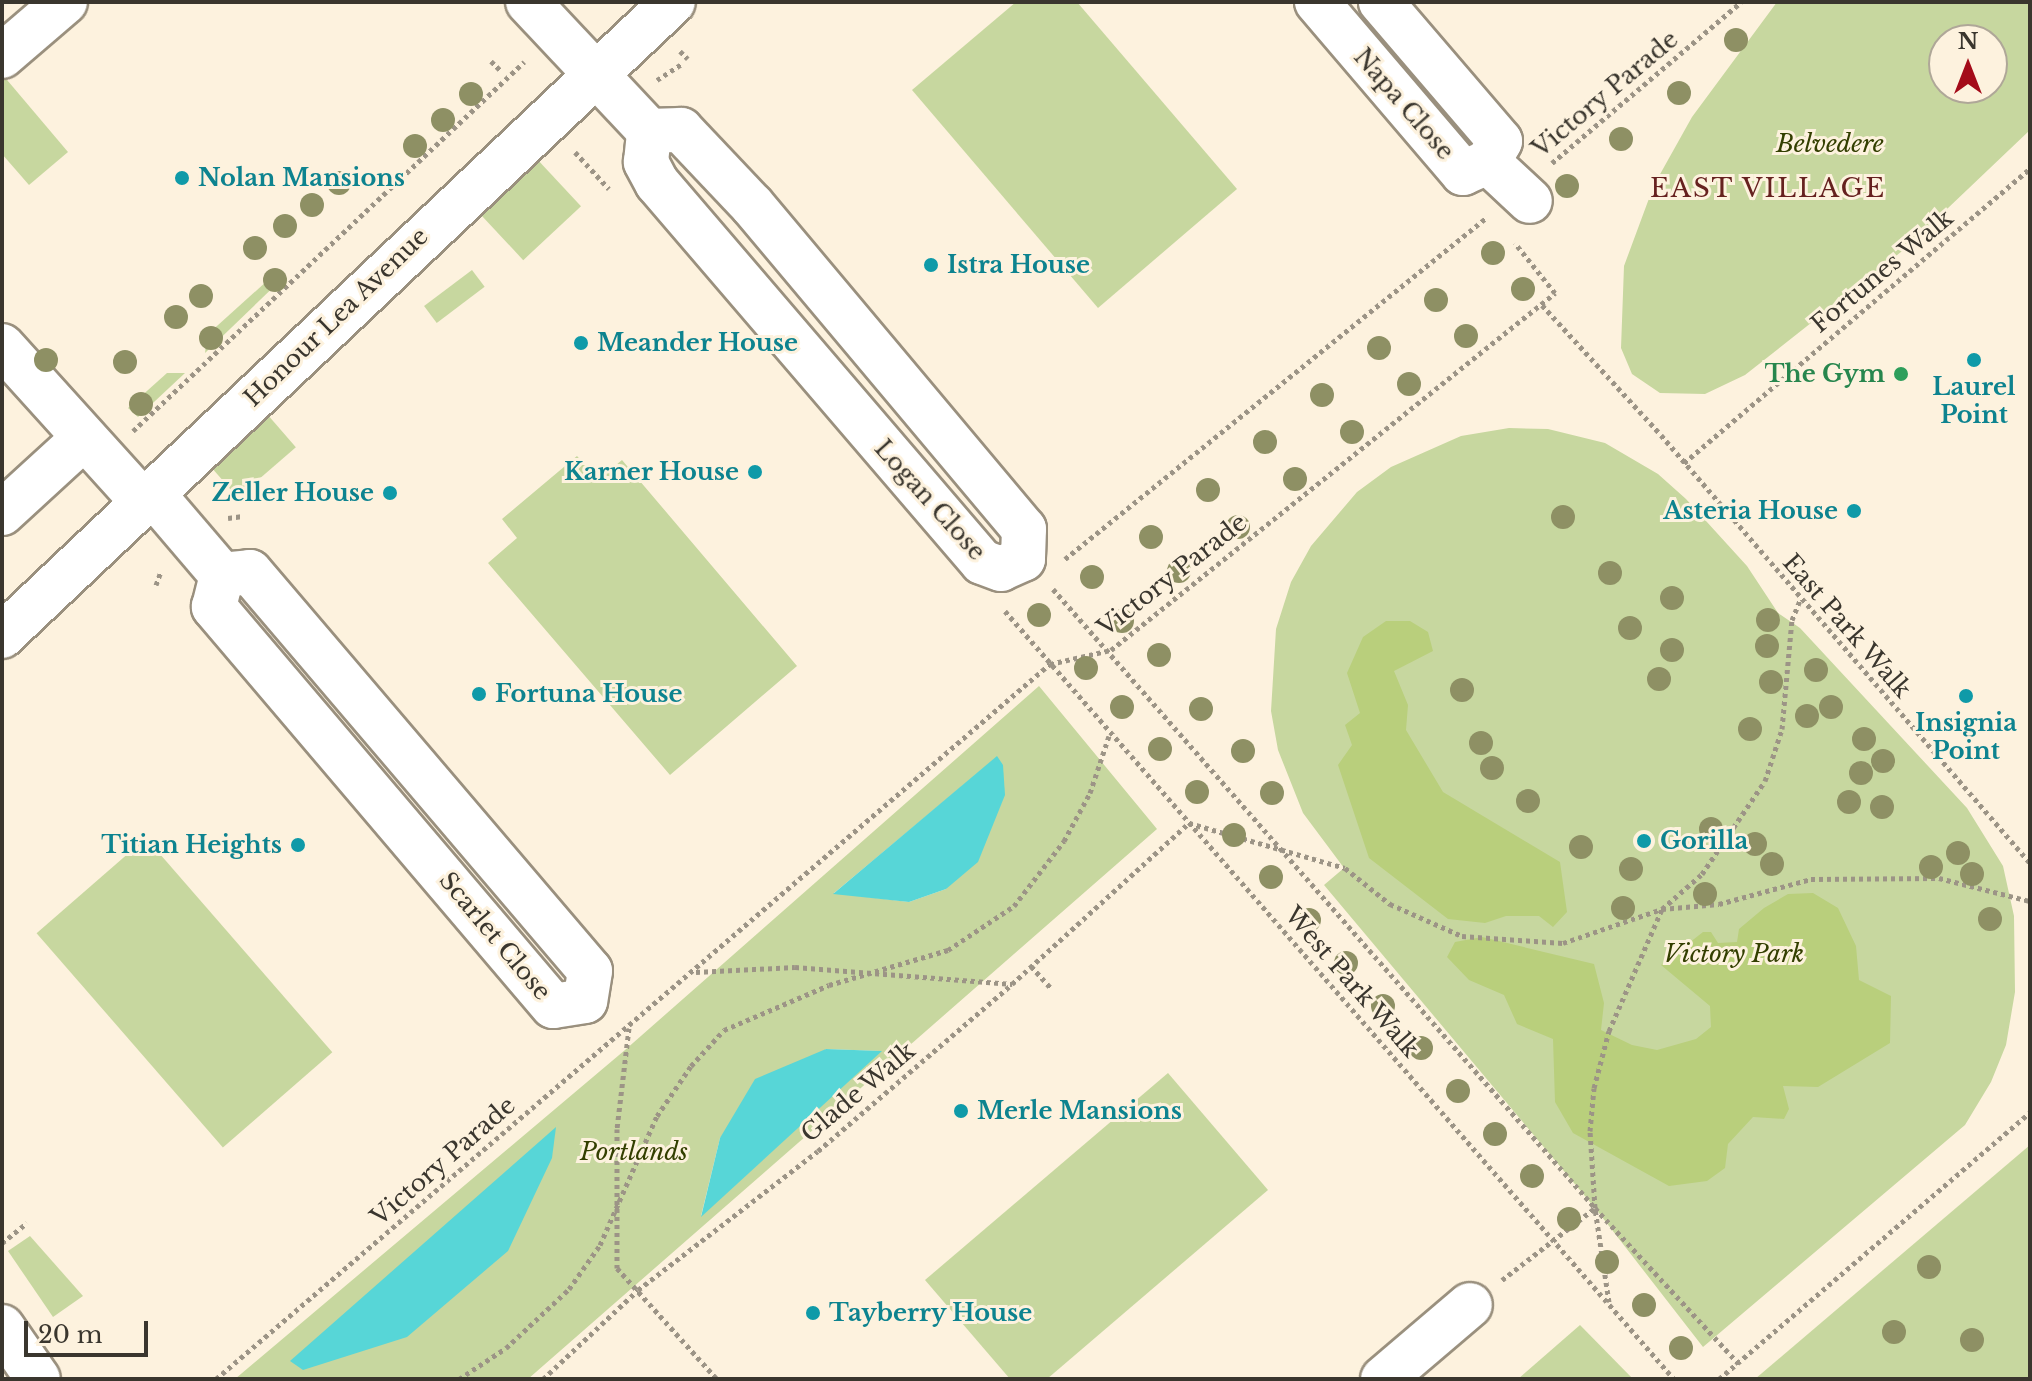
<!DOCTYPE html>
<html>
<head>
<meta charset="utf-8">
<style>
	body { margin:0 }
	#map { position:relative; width:2032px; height:1381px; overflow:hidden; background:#fdf2de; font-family:"Libre Baskerville",serif }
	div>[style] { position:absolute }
	.green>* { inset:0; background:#c7d79f; transform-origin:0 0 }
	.forest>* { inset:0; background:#b9cf7c }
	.water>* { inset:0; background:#57d6d7 }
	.path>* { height:5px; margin-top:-2.5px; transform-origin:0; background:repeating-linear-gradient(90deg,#9c9486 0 4px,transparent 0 8px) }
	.roads { filter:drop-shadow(2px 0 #9a907e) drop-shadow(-2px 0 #9a907e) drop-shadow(0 2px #9a907e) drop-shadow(0 -2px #9a907e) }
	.minor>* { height:44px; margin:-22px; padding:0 22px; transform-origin:22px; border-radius:22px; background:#fff }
	.trees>* { width:24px; height:24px; margin:-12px; border-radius:50%; background:#8e9064 }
	.dots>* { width:22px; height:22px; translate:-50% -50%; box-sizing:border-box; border:4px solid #fdf2de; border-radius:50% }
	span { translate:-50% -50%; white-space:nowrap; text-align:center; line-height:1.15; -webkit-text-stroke:6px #fdf2de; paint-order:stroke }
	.street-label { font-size:24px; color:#3a362e }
	.park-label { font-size:24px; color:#333f00; font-style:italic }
	.culture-label { font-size:24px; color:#0d838f; font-weight:700 }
	.left { translate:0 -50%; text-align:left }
	.right { translate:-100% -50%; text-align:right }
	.leisure-label { font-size:24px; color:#27864d; font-weight:700 }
	.neighbourhood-label { font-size:26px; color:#66211f; letter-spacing:2px }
	.frame { position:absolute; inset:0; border:4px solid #3a362e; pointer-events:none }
	.north { position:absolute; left:1928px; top:24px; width:80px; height:80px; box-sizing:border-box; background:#fdf2de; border:2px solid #afa798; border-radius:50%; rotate:0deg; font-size:22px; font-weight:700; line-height:32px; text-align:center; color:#3a362e }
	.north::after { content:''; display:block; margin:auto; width:28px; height:36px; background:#a40b19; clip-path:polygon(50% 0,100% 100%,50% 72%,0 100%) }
	.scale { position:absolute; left:24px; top:1321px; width:124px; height:36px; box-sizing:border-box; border:4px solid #3a362e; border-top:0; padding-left:10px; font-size:24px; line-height:28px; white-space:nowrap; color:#3a362e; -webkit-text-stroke:6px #fdf2de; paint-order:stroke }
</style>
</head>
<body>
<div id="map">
	<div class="green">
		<i style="clip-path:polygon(1016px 2px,1077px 2px,1237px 189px,1098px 308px,912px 90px)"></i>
		<i style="clip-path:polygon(evenodd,1777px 2px,2030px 2px,2030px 130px,1906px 248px,1745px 375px,1705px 394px,1660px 393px,1632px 374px,1621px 348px,1624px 266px,1654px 185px,1692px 117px,1777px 2px,1944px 40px,1992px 40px,1992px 88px,1944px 88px,1944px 40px)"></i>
		<i style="clip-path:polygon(2px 74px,68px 152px,29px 185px,2px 154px)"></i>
		<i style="left:536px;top:158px;width:66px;height:79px;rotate:47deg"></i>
		<i style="left:472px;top:270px;width:21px;height:60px;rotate:53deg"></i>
		<i style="clip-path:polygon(278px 271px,284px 277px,205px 353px,207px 335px)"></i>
		<i style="clip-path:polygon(167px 373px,185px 373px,138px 417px,128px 408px)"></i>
		<i style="left:267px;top:414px;width:44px;height:77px;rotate:49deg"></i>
		<i style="clip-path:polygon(1509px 428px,1548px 429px,1605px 443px,1658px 474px,1686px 499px,1747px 566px,1778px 613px,1800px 628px,1967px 808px,2003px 866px,2014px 916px,2015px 992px,2006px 1045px,1991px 1082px,1965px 1125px,1703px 1347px,1595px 1208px,1324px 885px,1344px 868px,1303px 813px,1278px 750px,1271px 711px,1276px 629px,1291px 582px,1311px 546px,1357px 492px,1391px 467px,1461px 436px)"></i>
		<i style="clip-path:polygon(577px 456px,598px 480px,622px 460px,797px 666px,670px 775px,488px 563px,517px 538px,502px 519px)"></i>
		<i style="clip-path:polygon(evenodd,1039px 686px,1157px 829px,528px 1379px,235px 1379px,625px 1050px,1039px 686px,997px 757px,946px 889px,909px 902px,834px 893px,997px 757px,1039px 686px,826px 1049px,881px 1051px,701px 1216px,720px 1138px,826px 1049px)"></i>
		<i style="left:146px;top:838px;width:284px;height:145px;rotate:49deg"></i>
		<i style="clip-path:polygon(1168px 1073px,1268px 1190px,1047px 1379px,1010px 1379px,925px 1280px)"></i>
		<i style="clip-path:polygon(2030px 1145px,2030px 1379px,1755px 1379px)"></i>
		<i style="clip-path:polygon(30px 1236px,83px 1296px,53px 1317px,8px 1251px)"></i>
		<i style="clip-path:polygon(1580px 1325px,1633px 1379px,1518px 1379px)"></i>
	</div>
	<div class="forest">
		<i style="clip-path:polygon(1386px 621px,1410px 621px,1428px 632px,1433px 651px,1394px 671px,1408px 705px,1406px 730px,1443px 792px,1560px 862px,1567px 912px,1553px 927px,1539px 916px,1506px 916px,1485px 923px,1448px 919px,1369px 858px,1338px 765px,1352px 745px,1345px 725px,1360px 713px,1347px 673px,1363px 637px)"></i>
		<i style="clip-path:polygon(1813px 893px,1838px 908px,1856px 946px,1859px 980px,1891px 996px,1890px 1043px,1818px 1087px,1783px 1086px,1789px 1109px,1784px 1119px,1753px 1117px,1728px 1144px,1725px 1168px,1707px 1181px,1669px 1186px,1573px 1133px,1555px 1102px,1553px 1039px,1517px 1024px,1504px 995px,1469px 980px,1447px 957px,1455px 942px,1482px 937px,1594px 964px,1604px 1003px,1601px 1030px,1632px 1045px,1657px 1050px,1696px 1039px,1711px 1027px,1710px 1006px,1661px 965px,1703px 932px,1711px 932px,1718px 943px,1737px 942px,1739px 929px,1764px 908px,1788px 894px)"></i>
	</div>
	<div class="water">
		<i style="clip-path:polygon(997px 756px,1003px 765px,1005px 795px,978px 862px,946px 889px,909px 902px,833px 894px)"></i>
		<i style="clip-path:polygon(826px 1049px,882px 1051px,701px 1217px,720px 1138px,755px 1079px)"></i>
		<i style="clip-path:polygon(556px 1127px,552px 1158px,508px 1251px,407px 1337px,303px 1370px,290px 1361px)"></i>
	</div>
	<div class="path">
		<i style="left:680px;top:51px;width:11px;rotate:45deg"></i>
		<i style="left:491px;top:61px;width:16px;rotate:45deg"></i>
		<i style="left:657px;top:80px;width:31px;rotate:-33deg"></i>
		<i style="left:575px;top:152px;width:50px;rotate:47.4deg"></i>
		<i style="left:1552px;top:163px;width:248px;rotate:-40.4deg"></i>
		<i style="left:1542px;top:305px;width:176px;rotate:47.5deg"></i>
		<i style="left:1661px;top:435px;width:565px;rotate:49.23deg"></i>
		<i style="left:133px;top:431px;width:538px;rotate:-43.34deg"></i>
		<i style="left:1684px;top:463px;width:454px;rotate:-40.4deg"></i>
		<i style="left:228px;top:518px;width:15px;rotate:-8deg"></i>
		<i style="left:1065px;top:559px;width:542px;rotate:-39.01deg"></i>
		<i style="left:156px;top:585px;width:15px;rotate:-70deg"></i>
		<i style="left:1053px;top:589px;width:823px;rotate:48.79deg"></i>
		<i style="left:1595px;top:1208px;width:212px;rotate:47.3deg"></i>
		<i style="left:1005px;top:611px;width:1019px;rotate:48.94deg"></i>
		<i style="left:1031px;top:966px;width:30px;rotate:48deg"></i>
		<i style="left:696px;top:972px;width:99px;rotate:-2.9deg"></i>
		<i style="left:795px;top:967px;width:218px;rotate:4.5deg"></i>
		<i style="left:629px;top:1028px;width:102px;rotate:96.8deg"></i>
		<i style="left:617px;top:1129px;width:139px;rotate:90deg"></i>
		<i style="left:617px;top:1268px;width:149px;rotate:48deg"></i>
		<i style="left:2px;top:1243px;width:32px;rotate:-39deg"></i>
		<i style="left:1502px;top:1280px;width:118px;rotate:-37.7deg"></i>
		<i style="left:1609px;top:1302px;width:95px;rotate:-98.5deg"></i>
		<i style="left:1595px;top:1208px;width:77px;rotate:-93.7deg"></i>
		<i style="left:1590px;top:1131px;width:43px;rotate:-84.7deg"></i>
		<i style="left:1594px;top:1088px;width:59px;rotate:-75.3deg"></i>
		<i style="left:1609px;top:1031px;width:133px;rotate:-66.5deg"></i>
		<i style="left:1662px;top:909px;width:53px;rotate:-41.2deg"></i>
		<i style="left:1702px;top:874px;width:112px;rotate:-55.9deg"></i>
		<i style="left:1765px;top:781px;width:55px;rotate:-71.9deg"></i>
		<i style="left:1782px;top:729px;width:109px;rotate:-84.8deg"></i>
		<i style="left:1792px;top:620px;width:22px;rotate:-68deg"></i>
		<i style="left:216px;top:1379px;width:1099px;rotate:-40.61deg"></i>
		<i style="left:1050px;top:664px;width:63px;rotate:-12.9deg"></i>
		<i style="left:1111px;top:650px;width:570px;rotate:-38.8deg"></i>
		<i style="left:1555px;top:293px;width:64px;rotate:-128.7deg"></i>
		<i style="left:459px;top:1379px;width:56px;rotate:-33.4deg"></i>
		<i style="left:506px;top:1348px;width:86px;rotate:-43.1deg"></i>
		<i style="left:569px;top:1289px;width:54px;rotate:-54.8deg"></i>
		<i style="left:600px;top:1245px;width:141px;rotate:-66.2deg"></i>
		<i style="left:657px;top:1116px;width:60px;rotate:-55.8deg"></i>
		<i style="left:691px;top:1066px;width:49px;rotate:-47.5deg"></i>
		<i style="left:724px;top:1030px;width:114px;rotate:-23.2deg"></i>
		<i style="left:829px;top:985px;width:124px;rotate:-16.4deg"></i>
		<i style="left:948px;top:950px;width:79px;rotate:-33.7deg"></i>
		<i style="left:1014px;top:906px;width:82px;rotate:-52.4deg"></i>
		<i style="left:1064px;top:841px;width:55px;rotate:-61.6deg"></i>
		<i style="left:1090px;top:793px;width:60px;rotate:-71.6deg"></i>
		<i style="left:543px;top:1379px;width:130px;rotate:-43.1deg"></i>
		<i style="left:638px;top:1290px;width:227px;rotate:-37.7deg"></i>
		<i style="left:818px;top:1151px;width:256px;rotate:-40.7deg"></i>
		<i style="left:1012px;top:984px;width:239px;rotate:-42.3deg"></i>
		<i style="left:1189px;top:823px;width:162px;rotate:16.1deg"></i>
		<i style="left:1345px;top:868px;width:58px;rotate:38.7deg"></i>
		<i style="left:1390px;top:904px;width:79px;rotate:24deg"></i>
		<i style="left:1462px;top:936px;width:101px;rotate:4deg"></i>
		<i style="left:1563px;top:943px;width:105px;rotate:-19deg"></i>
		<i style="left:1662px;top:909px;width:57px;rotate:-5deg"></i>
		<i style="left:1719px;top:904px;width:95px;rotate:-15.2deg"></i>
		<i style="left:1811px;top:879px;width:128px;rotate:-0.4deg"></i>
		<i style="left:1939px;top:878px;width:94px;rotate:14.2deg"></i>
		<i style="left:1719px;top:1379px;width:410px;rotate:-40.6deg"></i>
	</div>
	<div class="roads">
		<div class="minor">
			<i style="left:528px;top:2px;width:177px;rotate:46.8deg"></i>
			<i style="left:1317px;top:2px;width:225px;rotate:49.5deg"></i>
			<i style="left:1463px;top:173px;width:27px;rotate:-24deg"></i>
			<i style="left:1488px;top:162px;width:24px;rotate:-60deg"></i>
			<i style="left:1500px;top:141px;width:183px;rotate:-130.6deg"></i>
			<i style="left:2px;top:56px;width:83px;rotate:-40.6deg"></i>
			<i style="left:681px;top:130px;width:103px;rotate:46.6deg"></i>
			<i style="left:752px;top:205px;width:423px;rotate:50deg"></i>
			<i style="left:1024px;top:529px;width:30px;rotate:92deg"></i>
			<i style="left:1023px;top:559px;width:24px;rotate:156deg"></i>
			<i style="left:1001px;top:569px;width:20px;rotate:-160deg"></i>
			<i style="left:982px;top:562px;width:499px;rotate:-130.6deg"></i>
			<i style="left:657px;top:183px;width:24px;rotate:-118deg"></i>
			<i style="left:646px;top:162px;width:31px;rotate:-84deg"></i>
			<i style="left:649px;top:131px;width:32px;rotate:-2deg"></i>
			<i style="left:1488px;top:162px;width:57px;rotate:42.9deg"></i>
			<i style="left:2px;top:346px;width:209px;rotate:47.9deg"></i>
			<i style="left:151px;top:492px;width:109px;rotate:49.5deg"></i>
			<i style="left:2px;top:513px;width:99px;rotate:-42.5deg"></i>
			<i style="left:250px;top:572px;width:524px;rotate:49.56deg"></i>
			<i style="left:590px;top:971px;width:30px;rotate:99deg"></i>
			<i style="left:585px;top:1001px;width:32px;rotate:171deg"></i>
			<i style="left:553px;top:1006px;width:524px;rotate:-130.35deg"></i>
			<i style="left:214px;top:607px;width:33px;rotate:-76deg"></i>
			<i style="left:222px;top:575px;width:28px;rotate:-6deg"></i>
			<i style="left:2px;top:636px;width:923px;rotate:-43.38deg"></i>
			<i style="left:2px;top:1327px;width:63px;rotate:55.3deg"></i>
			<i style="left:1383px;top:1379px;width:114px;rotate:-40.4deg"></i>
		</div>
	</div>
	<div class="trees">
		<i style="left:1736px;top:40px"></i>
		<i style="left:1679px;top:93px"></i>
		<i style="left:471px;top:94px"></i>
		<i style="left:443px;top:120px"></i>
		<i style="left:1621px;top:139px"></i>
		<i style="left:415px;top:146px"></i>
		<i style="left:339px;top:183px"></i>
		<i style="left:1567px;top:186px"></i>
		<i style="left:312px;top:205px"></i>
		<i style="left:285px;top:226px"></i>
		<i style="left:255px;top:248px"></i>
		<i style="left:1493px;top:253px"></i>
		<i style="left:275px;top:280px"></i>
		<i style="left:1523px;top:289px"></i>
		<i style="left:201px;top:296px"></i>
		<i style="left:1436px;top:300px"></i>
		<i style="left:176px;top:317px"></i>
		<i style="left:1466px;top:336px"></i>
		<i style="left:211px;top:338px"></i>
		<i style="left:1379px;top:348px"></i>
		<i style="left:46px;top:360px"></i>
		<i style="left:125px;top:362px"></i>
		<i style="left:1409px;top:384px"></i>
		<i style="left:1322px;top:395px"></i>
		<i style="left:141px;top:404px"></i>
		<i style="left:1352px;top:432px"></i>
		<i style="left:1265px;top:442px"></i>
		<i style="left:1295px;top:479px"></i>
		<i style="left:1208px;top:490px"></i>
		<i style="left:1563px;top:517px"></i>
		<i style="left:1238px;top:527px"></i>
		<i style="left:1151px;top:537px"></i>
		<i style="left:1179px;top:571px"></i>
		<i style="left:1610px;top:573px"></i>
		<i style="left:1092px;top:577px"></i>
		<i style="left:1672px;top:598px"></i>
		<i style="left:1039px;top:615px"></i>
		<i style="left:1768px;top:620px"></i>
		<i style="left:1122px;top:621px"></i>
		<i style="left:1630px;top:628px"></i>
		<i style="left:1767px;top:646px"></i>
		<i style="left:1672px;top:650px"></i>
		<i style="left:1159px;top:655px"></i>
		<i style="left:1086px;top:668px"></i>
		<i style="left:1816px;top:670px"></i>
		<i style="left:1659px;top:679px"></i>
		<i style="left:1771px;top:682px"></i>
		<i style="left:1462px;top:690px"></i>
		<i style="left:1122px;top:707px"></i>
		<i style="left:1831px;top:707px"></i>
		<i style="left:1201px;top:709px"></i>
		<i style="left:1807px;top:716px"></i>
		<i style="left:1750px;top:729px"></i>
		<i style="left:1864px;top:739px"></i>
		<i style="left:1481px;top:743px"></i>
		<i style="left:1160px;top:749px"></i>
		<i style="left:1243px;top:751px"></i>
		<i style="left:1883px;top:761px"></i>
		<i style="left:1492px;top:768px"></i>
		<i style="left:1861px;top:773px"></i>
		<i style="left:1197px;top:792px"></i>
		<i style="left:1272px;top:793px"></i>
		<i style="left:1528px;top:801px"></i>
		<i style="left:1849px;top:802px"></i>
		<i style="left:1882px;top:807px"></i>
		<i style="left:1711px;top:829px"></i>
		<i style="left:1234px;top:835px"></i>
		<i style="left:1755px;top:844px"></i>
		<i style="left:1581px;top:847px"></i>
		<i style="left:1958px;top:853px"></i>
		<i style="left:1772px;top:864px"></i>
		<i style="left:1931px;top:867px"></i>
		<i style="left:1631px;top:869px"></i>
		<i style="left:1972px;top:874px"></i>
		<i style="left:1271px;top:877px"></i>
		<i style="left:1705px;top:894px"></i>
		<i style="left:1623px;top:908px"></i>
		<i style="left:1990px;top:919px"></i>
		<i style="left:1309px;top:920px"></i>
		<i style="left:1346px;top:963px"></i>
		<i style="left:1383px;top:1006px"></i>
		<i style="left:1421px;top:1048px"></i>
		<i style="left:1458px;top:1091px"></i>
		<i style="left:1495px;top:1134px"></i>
		<i style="left:1532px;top:1176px"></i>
		<i style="left:1569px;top:1219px"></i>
		<i style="left:1607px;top:1262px"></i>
		<i style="left:1929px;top:1267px"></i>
		<i style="left:1644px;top:1305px"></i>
		<i style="left:1894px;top:1332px"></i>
		<i style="left:1972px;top:1340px"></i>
		<i style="left:1681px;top:1348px"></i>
	</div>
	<div class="dots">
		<i style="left:182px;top:178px;background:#0f9aa8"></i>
		<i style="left:931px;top:265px;background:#0f9aa8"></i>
		<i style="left:581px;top:343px;background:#0f9aa8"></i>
		<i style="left:1974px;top:360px;background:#0f9aa8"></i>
		<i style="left:1901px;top:374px;background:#2e9e5b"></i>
		<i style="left:755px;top:472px;background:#0f9aa8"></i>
		<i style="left:390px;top:493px;background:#0f9aa8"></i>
		<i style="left:1854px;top:511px;background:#0f9aa8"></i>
		<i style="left:479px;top:694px;background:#0f9aa8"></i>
		<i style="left:1966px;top:696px;background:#0f9aa8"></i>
		<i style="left:1644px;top:841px;background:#0f9aa8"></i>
		<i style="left:298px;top:845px;background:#0f9aa8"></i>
		<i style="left:961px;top:1111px;background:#0f9aa8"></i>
		<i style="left:813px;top:1313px;background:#0f9aa8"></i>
	</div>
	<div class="street-label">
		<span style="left:1605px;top:94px;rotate:-40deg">Victory Parade</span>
		<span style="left:1404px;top:104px;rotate:49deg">Napa Close</span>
		<span style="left:1882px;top:271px;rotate:-40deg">Fortunes Walk</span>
		<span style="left:336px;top:317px;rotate:-44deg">Honour Lea Avenue</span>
		<span style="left:930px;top:500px;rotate:48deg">Logan Close</span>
		<span style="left:1172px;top:575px;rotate:-38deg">Victory Parade</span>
		<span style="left:1847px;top:626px;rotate:49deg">East Park Walk</span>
		<span style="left:495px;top:936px;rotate:50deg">Scarlet Close</span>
		<span style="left:1352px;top:982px;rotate:49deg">West Park Walk</span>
		<span style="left:858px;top:1092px;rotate:-40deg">Glade Walk</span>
		<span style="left:443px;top:1161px;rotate:-41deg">Victory Parade</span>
	</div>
	<div class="park-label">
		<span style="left:1830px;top:144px">Belvedere</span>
		<span style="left:1734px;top:954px">Victory Park</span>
		<span style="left:634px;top:1152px">Portlands</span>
	</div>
	<div class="culture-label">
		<span class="left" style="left:198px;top:178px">Nolan Mansions</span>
		<span class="left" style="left:947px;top:265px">Istra House</span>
		<span class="left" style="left:597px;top:343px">Meander House</span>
		<span style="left:1974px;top:401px">Laurel<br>Point</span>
		<span class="right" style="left:739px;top:472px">Karner House</span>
		<span class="right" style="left:374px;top:493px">Zeller House</span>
		<span class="right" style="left:1838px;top:511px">Asteria House</span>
		<span class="left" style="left:495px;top:694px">Fortuna House</span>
		<span style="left:1966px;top:737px">Insignia<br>Point</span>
		<span class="left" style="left:1660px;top:841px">Gorilla</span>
		<span class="right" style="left:282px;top:845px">Titian Heights</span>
		<span class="left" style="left:977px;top:1111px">Merle Mansions</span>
		<span class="left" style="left:829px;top:1313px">Tayberry House</span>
	</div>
	<div class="leisure-label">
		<span class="right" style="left:1885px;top:374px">The Gym</span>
	</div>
	<div class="neighbourhood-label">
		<span style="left:1768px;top:189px">EAST VILLAGE</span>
	</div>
	<div class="frame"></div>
	<div class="north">N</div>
	<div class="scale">20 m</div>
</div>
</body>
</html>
